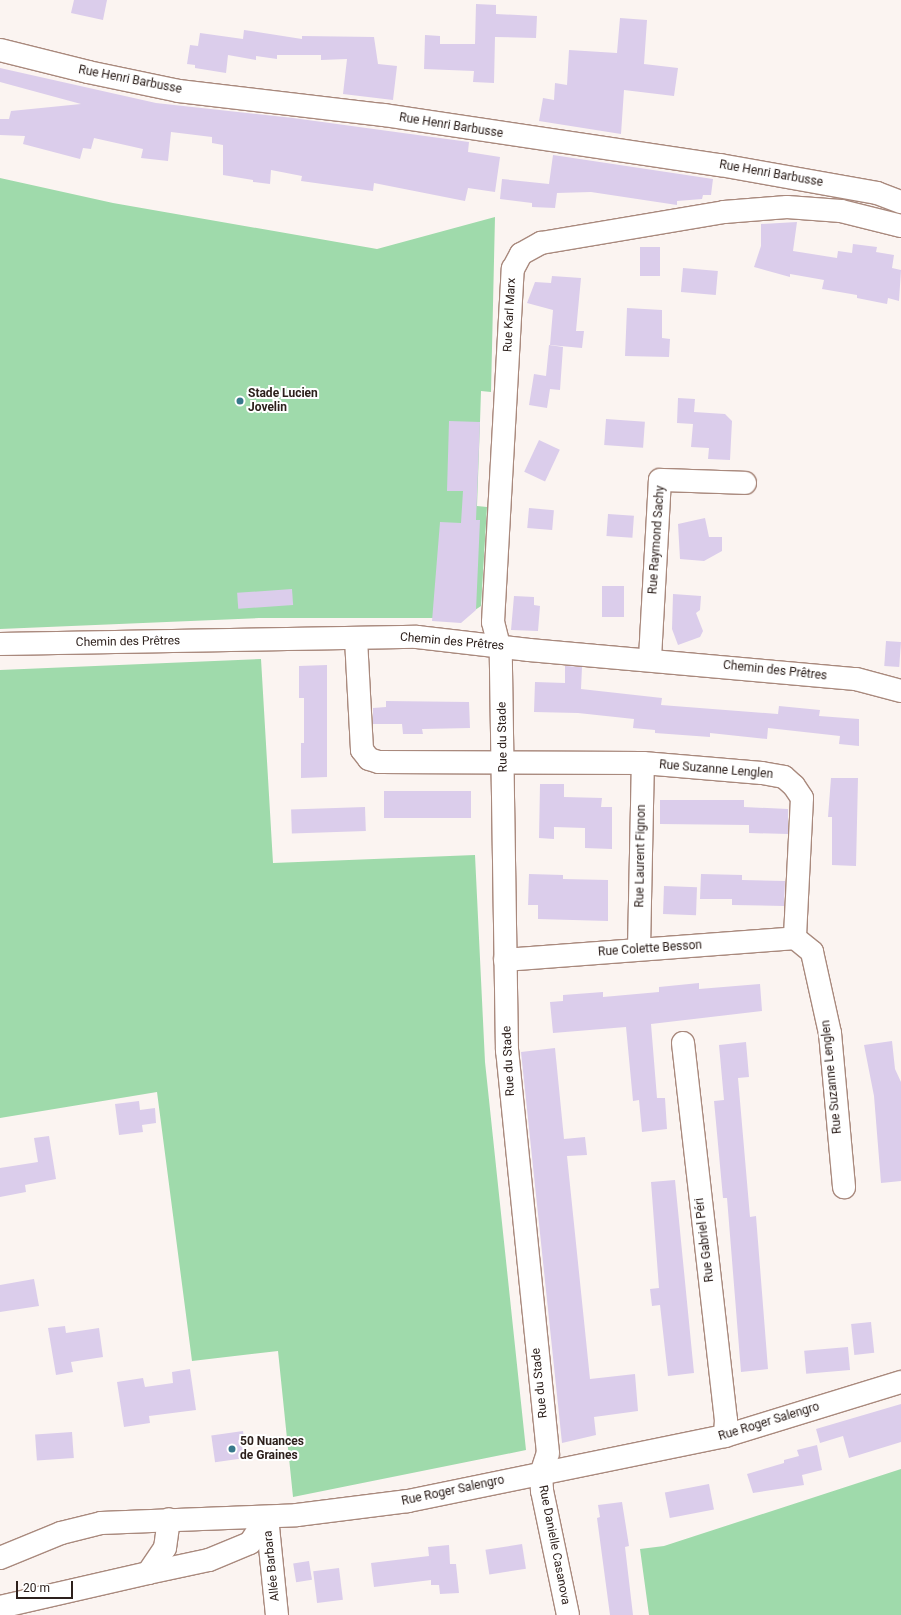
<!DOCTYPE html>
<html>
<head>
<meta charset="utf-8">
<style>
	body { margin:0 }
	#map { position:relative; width:901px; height:1615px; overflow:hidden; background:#fbf4f1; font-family:Roboto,sans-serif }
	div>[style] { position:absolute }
	.green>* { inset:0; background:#9fdaab }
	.building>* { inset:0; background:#dbcdeb; transform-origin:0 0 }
	.roads { filter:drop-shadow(1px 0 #a9897d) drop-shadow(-1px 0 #a9897d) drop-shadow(0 1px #a9897d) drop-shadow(0 -1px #a9897d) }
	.minor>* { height:22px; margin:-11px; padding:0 11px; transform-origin:11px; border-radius:11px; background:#fff }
	.dots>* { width:11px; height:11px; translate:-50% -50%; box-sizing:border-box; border:2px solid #fff; border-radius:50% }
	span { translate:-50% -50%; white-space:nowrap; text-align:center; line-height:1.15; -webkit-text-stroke:4px #fff; paint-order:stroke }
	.street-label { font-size:12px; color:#2d201c }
	.poi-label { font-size:12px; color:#2d201c; font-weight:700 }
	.left { translate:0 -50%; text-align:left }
	.scale { position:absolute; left:16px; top:1581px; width:57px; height:18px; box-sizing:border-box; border:2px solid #2d201c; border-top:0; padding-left:5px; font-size:12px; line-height:14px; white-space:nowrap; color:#2d201c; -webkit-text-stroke:3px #fff; paint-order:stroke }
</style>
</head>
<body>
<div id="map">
	<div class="green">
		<i style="clip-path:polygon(0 178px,113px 203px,377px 249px,495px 217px,491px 392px,481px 391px,480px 422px,477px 506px,487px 507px,481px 606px,460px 620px,432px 618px,259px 618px,0 629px)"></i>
		<i style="clip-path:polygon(261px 659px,273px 863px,475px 855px,485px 1062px,526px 1450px,293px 1497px,278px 1351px,192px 1361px,157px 1092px,0 1118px,0 670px)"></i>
		<i style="clip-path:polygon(901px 1469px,901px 1615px,649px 1615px,640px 1549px,664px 1546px)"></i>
	</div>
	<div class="building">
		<i style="clip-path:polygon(74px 0,107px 0,103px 20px,71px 13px)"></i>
		<i style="clip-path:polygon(476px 4px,496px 5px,496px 14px,537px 16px,536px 38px,495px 37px,494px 83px,473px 82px,474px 71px,424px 69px,425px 35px,440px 36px,440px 44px,475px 44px)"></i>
		<i style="clip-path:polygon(620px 18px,647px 20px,644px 64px,678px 68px,674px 96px,624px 90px,621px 134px,539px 121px,543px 98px,554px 100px,555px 83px,567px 85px,569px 50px,617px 53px)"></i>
		<i style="clip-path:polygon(244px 30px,302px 39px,302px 36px,374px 37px,378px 64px,397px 66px,393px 100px,343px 94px,347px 59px,321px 60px,321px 55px,277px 55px,277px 59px,256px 56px,256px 60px,228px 55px,226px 73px,195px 68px,195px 65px,187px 64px,190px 45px,198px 46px,200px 33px,243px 39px)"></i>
		<i style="clip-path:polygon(0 68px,156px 103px,293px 118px,469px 142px,468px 152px,500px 157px,495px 192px,468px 188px,465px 201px,374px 183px,373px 191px,301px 181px,302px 176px,271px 170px,270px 184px,253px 182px,253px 180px,223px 175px,223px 145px,212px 143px,212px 137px,171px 132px,168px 161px,141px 158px,143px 149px,94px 138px,91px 149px,83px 148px,80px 159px,23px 144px,25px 136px,0 135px,0 119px,9px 119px,11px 111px,81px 104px,0 82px)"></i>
		<i style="clip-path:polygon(553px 155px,713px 179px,711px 195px,703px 195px,702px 199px,677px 201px,677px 205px,591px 192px,557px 193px,555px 208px,532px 207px,532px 203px,500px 199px,502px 179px,549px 184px)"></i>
		<i style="clip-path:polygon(797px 222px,793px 251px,837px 258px,838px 251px,852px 253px,853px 244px,877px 247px,876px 252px,894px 255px,892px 268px,901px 270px,899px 301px,888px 298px,887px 304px,857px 298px,857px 295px,822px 289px,824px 280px,790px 274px,790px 277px,754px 267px,761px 246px,761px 224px)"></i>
		<i style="left:640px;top:247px;width:20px;height:29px"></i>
		<i style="left:683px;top:268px;width:35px;height:24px;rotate:5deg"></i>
		<i style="clip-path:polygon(552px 276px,581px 278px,576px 331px,584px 331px,582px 348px,550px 345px,553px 310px,527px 303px,535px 282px,551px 283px)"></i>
		<i style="clip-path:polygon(627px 308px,662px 310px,662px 338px,670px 339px,669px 357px,625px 356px)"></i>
		<i style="clip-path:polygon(549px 345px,563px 347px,560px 390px,550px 389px,547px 408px,529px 405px,534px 374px,546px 376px)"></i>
		<i style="clip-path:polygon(678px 398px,695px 399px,694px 412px,725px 414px,732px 421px,730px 460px,708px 459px,709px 448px,691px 447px,693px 424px,677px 423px)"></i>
		<i style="left:606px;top:419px;width:39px;height:26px;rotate:4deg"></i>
		<i style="clip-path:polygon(449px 421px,480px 422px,476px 520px,480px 520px,476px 610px,461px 623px,432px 621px,440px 522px,461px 523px,463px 491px,447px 491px)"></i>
		<i style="left:539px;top:440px;width:23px;height:35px;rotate:25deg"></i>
		<i style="left:529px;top:508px;width:25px;height:20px;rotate:5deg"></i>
		<i style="left:608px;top:514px;width:26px;height:22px;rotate:4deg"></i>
		<i style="clip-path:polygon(705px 518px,709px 537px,722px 537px,722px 551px,704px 561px,680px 559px,678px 524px)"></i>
		<i style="left:602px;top:586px;width:22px;height:31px"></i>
		<i style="left:292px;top:589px;width:16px;height:55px;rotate:86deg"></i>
		<i style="clip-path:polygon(673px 594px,701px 596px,700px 610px,696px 613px,703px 631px,700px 637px,678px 645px,672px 629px)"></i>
		<i style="clip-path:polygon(514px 596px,534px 597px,534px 605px,540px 606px,538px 631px,511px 630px)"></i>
		<i style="left:886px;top:641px;width:15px;height:25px;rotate:4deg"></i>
		<i style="clip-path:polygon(327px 665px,327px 777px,301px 778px,301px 743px,304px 743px,304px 698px,299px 698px,299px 666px)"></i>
		<i style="clip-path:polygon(565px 666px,582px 667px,581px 689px,662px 698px,661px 705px,778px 714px,779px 706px,820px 710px,819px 716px,859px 719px,859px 746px,839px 744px,840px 736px,768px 728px,767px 739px,710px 733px,710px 737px,655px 733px,655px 730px,633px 728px,634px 719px,578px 713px,534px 712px,535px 682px,565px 683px)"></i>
		<i style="clip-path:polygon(386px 701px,469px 702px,470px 728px,422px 729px,423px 734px,403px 734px,402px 724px,373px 724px,373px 708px,386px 707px)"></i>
		<i style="clip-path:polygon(831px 778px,858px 778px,856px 866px,832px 865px,832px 817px,828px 817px)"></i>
		<i style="clip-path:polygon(540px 784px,564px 784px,564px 797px,602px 798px,601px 807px,612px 807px,612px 849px,585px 848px,585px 828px,554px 827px,554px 839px,539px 838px)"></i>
		<i style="left:471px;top:791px;width:27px;height:87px;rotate:90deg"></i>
		<i style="clip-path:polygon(660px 800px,744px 800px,744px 807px,788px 809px,788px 834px,749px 833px,749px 825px,660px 824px)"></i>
		<i style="left:365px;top:807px;width:24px;height:74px;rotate:88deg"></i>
		<i style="clip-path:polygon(529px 874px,563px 875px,563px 879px,608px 880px,608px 921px,538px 919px,538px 905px,528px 905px)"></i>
		<i style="clip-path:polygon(701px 874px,742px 875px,742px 880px,785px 881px,784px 906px,732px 905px,732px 899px,700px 899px)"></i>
		<i style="left:664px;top:886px;width:33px;height:28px;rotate:2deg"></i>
		<i style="clip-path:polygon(699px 983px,699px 989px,760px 984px,762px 1011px,651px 1024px,657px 1098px,665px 1098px,667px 1129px,642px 1132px,639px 1100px,633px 1101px,626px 1027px,553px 1033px,550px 1002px,563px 1001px,563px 995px,603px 992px,603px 997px,659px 992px,659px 987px)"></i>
		<i style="clip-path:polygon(892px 1041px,895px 1069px,901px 1082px,901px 1181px,881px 1183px,874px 1096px,864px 1045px)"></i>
		<i style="clip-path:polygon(746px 1042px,749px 1077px,738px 1078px,750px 1217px,756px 1216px,768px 1369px,741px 1372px,727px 1198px,723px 1198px,714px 1101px,724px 1100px,719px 1045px)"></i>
		<i style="clip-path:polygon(555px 1048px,564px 1139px,585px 1137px,587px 1155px,567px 1156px,590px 1379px,635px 1374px,638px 1411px,594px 1417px,596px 1435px,562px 1443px,521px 1052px)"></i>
		<i style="clip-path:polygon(139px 1101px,140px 1110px,155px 1108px,156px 1123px,142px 1125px,143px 1132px,119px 1135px,115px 1104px)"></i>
		<i style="clip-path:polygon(49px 1136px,56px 1179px,25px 1185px,26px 1192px,0 1197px,0 1168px,38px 1162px,34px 1138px)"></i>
		<i style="clip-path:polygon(675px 1180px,694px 1373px,668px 1376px,660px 1305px,652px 1306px,650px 1289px,659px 1288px,651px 1182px)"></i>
		<i style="clip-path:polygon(34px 1279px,39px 1306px,0 1312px,0 1285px)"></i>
		<i style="left:871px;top:1322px;width:31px;height:20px;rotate:84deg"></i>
		<i style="clip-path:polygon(65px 1326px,66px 1333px,99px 1328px,103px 1357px,71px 1362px,73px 1372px,56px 1375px,48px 1328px)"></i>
		<i style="left:848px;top:1347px;width:23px;height:44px;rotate:85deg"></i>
		<i style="clip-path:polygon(190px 1369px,196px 1410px,149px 1416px,150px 1423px,124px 1427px,117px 1382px,143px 1378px,145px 1387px,173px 1383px,172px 1372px)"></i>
		<i style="clip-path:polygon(901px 1404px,901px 1442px,849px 1458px,843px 1436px,820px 1443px,816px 1429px)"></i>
		<i style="left:243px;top:1431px;width:27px;height:32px;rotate:82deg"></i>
		<i style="left:72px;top:1432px;width:26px;height:37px;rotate:86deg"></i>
		<i style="clip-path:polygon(817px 1445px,822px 1470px,802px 1475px,804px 1485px,753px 1493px,747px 1474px,784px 1463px,784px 1460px,799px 1456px,797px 1450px)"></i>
		<i style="left:709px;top:1484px;width:26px;height:45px;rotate:79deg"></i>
		<i style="clip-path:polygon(622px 1502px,629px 1546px,625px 1547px,633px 1615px,610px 1615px,597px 1518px,600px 1517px,598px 1505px)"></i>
		<i style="left:522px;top:1544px;width:25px;height:37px;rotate:81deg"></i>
		<i style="clip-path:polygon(449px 1545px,450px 1564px,456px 1564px,459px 1593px,440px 1594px,439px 1585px,431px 1585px,431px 1580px,374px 1587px,371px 1563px,429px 1556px,428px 1547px)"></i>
		<i style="left:309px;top:1561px;width:19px;height:16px;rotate:81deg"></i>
		<i style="left:339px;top:1568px;width:32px;height:26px;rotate:83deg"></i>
	</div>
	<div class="roads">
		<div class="minor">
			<i style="left:0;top:50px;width:91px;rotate:14deg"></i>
			<i style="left:88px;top:72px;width:93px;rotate:11.8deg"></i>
			<i style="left:179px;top:91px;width:206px;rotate:6.7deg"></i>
			<i style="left:384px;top:115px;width:340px;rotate:8.5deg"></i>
			<i style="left:720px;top:165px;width:159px;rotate:10.1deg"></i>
			<i style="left:877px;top:193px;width:26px;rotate:21deg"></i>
			<i style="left:356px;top:639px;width:111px;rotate:86.9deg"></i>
			<i style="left:362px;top:750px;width:11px;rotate:52deg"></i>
			<i style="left:369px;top:759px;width:10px;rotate:17deg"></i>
			<i style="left:379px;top:762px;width:264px;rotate:0.2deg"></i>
			<i style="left:643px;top:763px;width:119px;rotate:4.8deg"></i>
			<i style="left:762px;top:773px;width:22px;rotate:10deg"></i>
			<i style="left:784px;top:777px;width:13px;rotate:42deg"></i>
			<i style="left:794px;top:786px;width:14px;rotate:56deg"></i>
			<i style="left:802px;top:798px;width:140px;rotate:92.9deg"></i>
			<i style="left:795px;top:938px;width:22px;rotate:39deg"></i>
			<i style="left:812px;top:952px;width:83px;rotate:77.5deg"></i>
			<i style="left:830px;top:1033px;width:155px;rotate:84.8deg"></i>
			<i style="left:0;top:644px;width:417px;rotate:-1deg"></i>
			<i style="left:417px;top:637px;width:113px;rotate:6.6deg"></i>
			<i style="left:529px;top:650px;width:328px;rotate:5.1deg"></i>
			<i style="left:856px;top:679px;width:47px;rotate:14.9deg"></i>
			<i style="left:650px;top:658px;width:178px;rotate:-86.8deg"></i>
			<i style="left:660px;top:480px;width:85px;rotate:2deg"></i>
			<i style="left:639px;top:949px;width:186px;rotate:-88.8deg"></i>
			<i style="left:505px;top:960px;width:291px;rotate:-4.3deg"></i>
			<i style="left:683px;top:1043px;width:379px;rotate:83.5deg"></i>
			<i style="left:726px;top:1420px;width:16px;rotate:94deg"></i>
			<i style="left:267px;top:1517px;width:99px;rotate:84.2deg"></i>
			<i style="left:0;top:1558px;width:66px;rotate:-22.3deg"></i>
			<i style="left:61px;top:1533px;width:41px;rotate:-14deg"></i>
			<i style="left:101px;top:1523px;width:196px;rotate:-2.3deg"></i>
			<i style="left:297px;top:1515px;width:112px;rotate:-7.2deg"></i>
			<i style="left:408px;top:1501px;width:324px;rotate:-11.6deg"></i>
			<i style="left:725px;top:1436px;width:184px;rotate:-17.1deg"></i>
			<i style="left:148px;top:1573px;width:62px;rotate:-12deg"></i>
			<i style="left:209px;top:1560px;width:44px;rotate:-22.5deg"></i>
			<i style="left:250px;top:1543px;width:31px;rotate:-57deg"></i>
			<i style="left:0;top:1607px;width:152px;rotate:-12.9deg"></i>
			<i style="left:148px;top:1573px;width:30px;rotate:-56deg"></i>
			<i style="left:165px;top:1548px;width:29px;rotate:-82deg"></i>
			<i style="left:568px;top:1615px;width:127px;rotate:-101.8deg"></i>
			<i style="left:542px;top:1491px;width:17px;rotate:-93deg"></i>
			<i style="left:541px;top:1474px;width:22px;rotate:-72deg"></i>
			<i style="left:548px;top:1453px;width:404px;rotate:-95.8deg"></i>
			<i style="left:507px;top:1051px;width:397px;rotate:-90.9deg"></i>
			<i style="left:501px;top:654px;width:33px;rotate:-104deg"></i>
			<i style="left:493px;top:622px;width:354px;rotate:-86.8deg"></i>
			<i style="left:513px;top:269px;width:17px;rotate:-62deg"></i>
			<i style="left:521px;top:254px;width:23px;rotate:-29deg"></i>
			<i style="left:541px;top:243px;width:186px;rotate:-9.6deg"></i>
			<i style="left:724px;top:212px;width:63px;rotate:-4.5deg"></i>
			<i style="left:787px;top:207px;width:54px;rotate:4.2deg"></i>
			<i style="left:841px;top:211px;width:62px;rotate:14deg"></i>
		</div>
	</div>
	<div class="dots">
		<i style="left:240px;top:401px;background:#37788b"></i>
		<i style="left:232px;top:1449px;background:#37788b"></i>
	</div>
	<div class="street-label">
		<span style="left:130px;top:80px;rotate:11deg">Rue Henri Barbusse</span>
		<span style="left:451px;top:126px;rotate:9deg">Rue Henri Barbusse</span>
		<span style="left:771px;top:174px;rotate:10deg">Rue Henri Barbusse</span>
		<span style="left:510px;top:315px;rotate:-87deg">Rue Karl Marx</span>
		<span style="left:657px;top:540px;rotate:-86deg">Rue Raymond Sachy</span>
		<span style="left:128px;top:642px;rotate:-1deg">Chemin des Prêtres</span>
		<span style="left:452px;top:642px;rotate:5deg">Chemin des Prêtres</span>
		<span style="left:775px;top:671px;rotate:6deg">Chemin des Prêtres</span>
		<span style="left:503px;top:737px;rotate:-91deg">Rue du Stade</span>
		<span style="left:716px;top:770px;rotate:5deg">Rue Suzanne Lenglen</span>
		<span style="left:641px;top:856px;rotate:-89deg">Rue Laurent Fignon</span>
		<span style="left:650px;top:949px;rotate:-4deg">Rue Colette Besson</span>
		<span style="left:509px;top:1061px;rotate:-93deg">Rue du Stade</span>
		<span style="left:832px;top:1077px;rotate:-96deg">Rue Suzanne Lenglen</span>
		<span style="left:705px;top:1240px;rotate:-97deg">Rue Gabriel Péri</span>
		<span style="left:540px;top:1383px;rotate:-96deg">Rue du Stade</span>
		<span style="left:769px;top:1422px;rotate:-17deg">Rue Roger Salengro</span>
		<span style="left:453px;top:1491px;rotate:-12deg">Rue Roger Salengro</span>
		<span style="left:554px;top:1545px;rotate:79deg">Rue Danielle Casanova</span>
		<span style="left:272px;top:1566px;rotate:-96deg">Allée Barbara</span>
	</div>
	<div class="poi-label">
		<span class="left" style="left:248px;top:401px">Stade Lucien<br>Jovelin</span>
		<span class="left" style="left:240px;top:1449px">50 Nuances<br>de Graines</span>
	</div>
	<div class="scale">20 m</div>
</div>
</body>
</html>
